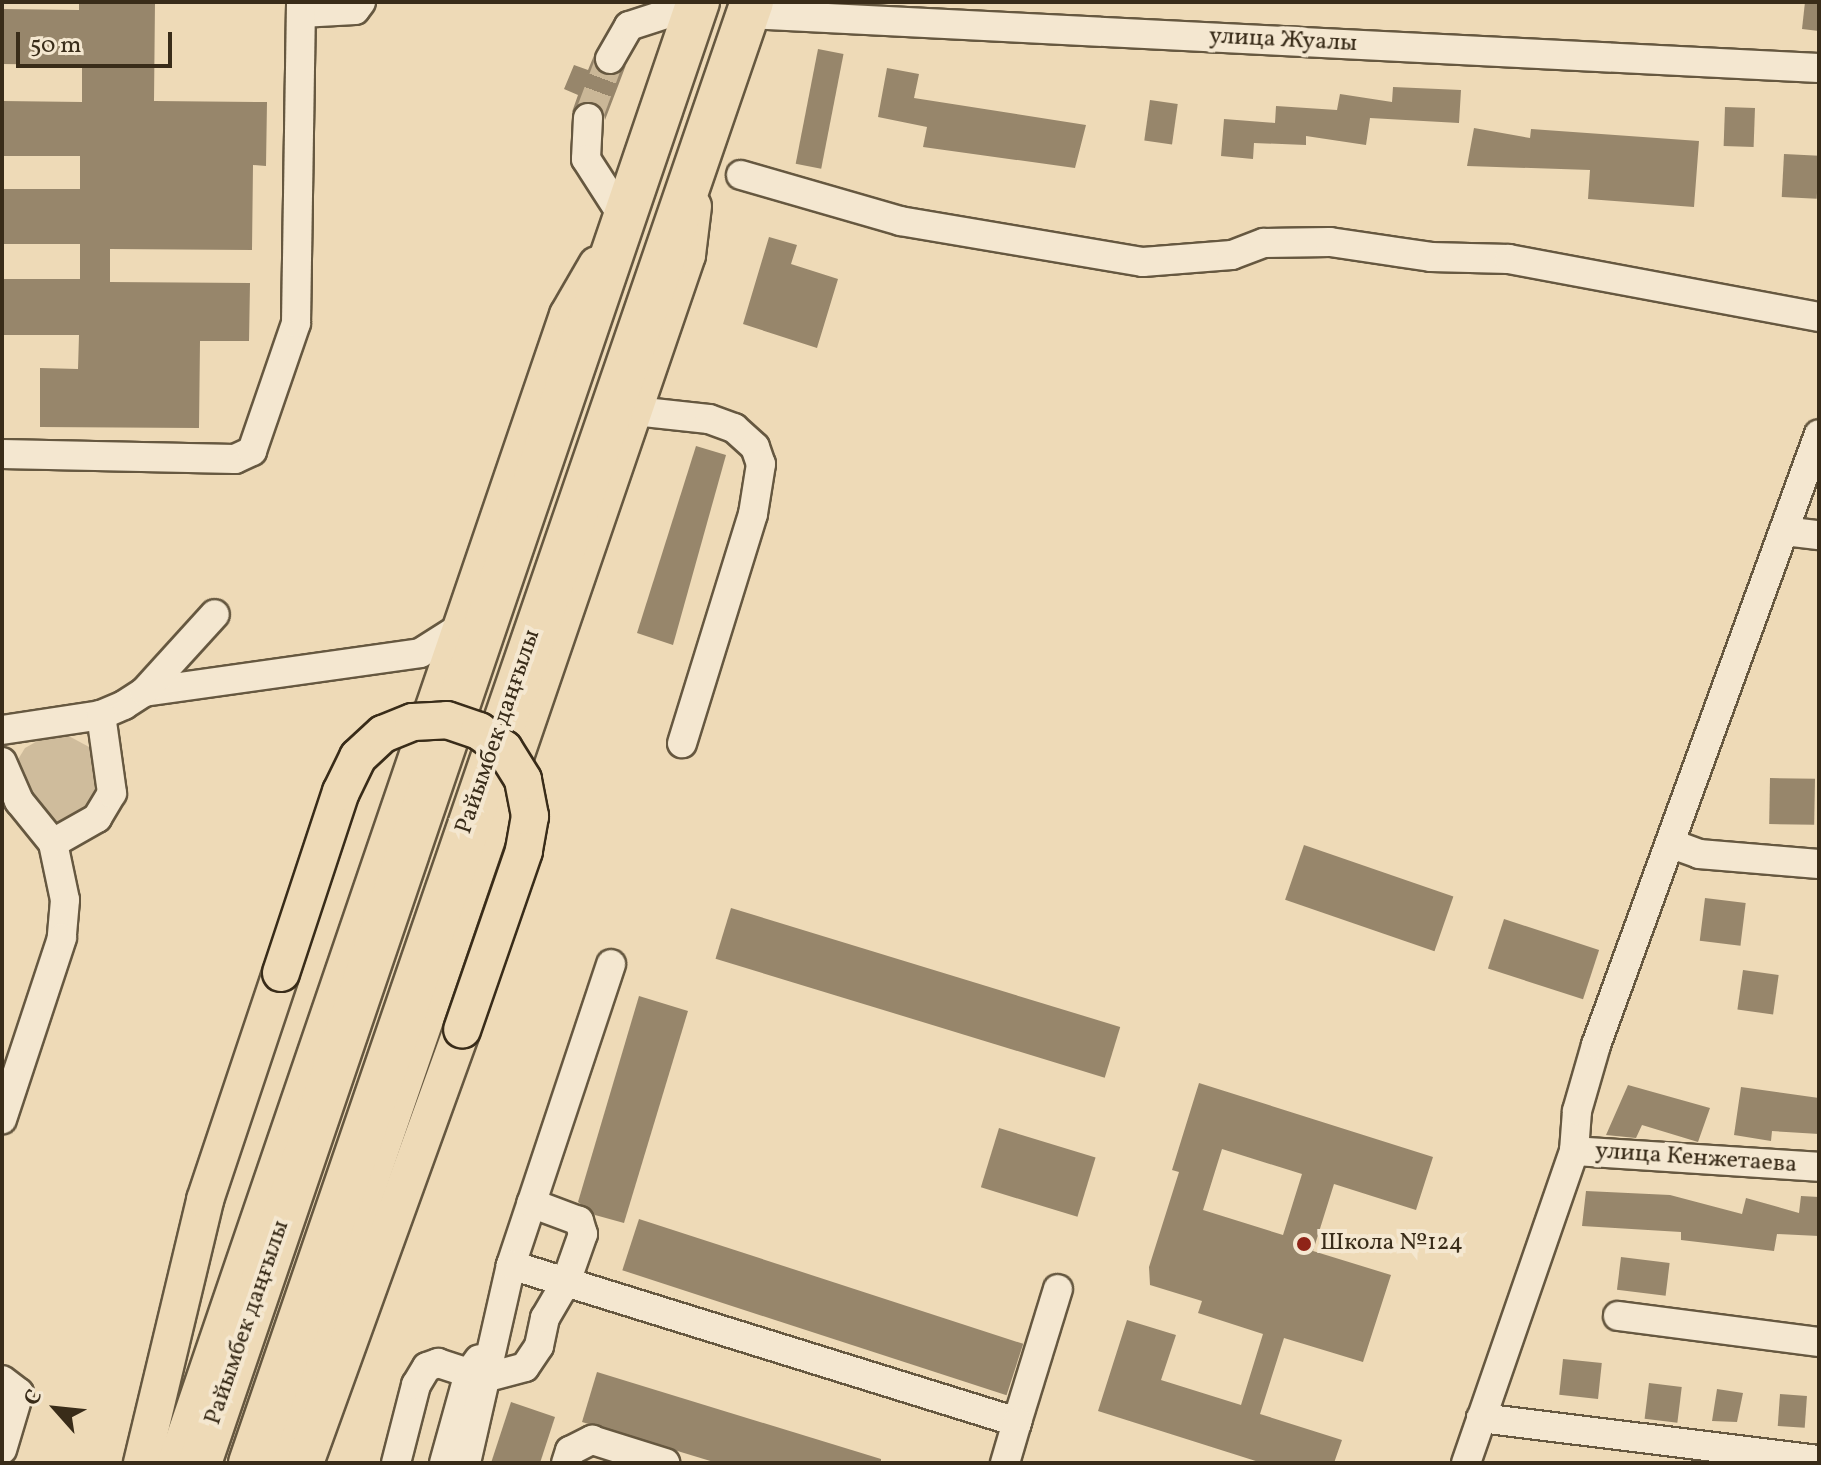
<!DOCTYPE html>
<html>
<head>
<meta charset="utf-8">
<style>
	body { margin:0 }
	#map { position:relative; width:1821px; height:1465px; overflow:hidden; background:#eedab7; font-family:Vollkorn,serif }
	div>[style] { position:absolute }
	.green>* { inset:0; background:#cfbc9c }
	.building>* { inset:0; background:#97866b; transform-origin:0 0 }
	.minor-tunnel>* { height:28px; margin-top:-14px; transform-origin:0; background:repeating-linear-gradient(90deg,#cab797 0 28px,transparent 0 42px) }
	.roads { filter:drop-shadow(2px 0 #665840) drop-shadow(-2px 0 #665840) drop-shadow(0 2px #665840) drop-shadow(0 -2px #665840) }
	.minor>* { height:28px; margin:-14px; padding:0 14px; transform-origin:14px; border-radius:14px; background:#f4e7d0 }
	.major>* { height:36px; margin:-18px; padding:0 18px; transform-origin:18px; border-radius:18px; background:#eedab7 }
	.highway>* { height:42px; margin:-21px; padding:0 21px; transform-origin:21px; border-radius:21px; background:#eedab7 }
	.bridges { filter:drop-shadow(2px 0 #392c19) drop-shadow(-2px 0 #392c19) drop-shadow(0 2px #392c19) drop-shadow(0 -2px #392c19) }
	.major-bridge>* { height:36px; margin:-18px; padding:0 18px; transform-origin:18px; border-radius:18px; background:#eedab7 }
	.dots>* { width:22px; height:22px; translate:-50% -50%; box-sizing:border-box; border:4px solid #f4e7d0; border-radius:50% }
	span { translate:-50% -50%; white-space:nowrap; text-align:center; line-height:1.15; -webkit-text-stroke:8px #f4e7d0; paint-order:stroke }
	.street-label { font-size:24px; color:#392c19 }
	.poi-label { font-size:24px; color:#392c19 }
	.left { translate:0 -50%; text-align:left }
	.frame { position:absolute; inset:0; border:4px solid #392c19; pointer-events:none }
	.north { position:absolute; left:16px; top:1369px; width:80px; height:80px; -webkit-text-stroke:6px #f4e7d0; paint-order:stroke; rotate:297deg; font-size:22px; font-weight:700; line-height:32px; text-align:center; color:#392c19 }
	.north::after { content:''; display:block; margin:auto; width:28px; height:36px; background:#392c19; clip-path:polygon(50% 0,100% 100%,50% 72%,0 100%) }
	.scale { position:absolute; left:16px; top:32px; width:156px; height:36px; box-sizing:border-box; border:4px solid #392c19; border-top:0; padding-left:10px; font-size:24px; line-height:28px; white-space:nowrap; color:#392c19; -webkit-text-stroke:6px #f4e7d0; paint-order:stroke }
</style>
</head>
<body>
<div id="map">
	<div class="green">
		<i style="clip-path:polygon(50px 734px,65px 734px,91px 748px,103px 774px,96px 803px,58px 824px,44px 822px,17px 761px,25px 748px)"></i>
	</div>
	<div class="building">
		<i style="clip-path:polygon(79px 2px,155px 2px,154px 101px,267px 102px,266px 166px,253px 165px,252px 250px,110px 249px,110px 282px,250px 283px,249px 341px,200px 341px,199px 428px,40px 427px,40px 368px,78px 369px,79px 335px,2px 335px,2px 279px,80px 279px,80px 244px,2px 244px,2px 189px,80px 189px,80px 156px,2px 156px,2px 101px,82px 102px,82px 65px,2px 64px,2px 9px,79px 10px)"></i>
		<i style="clip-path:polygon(1805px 2px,1819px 2px,1819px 31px,1802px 29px)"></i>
		<i style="left:818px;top:49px;width:26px;height:117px;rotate:11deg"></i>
		<i style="clip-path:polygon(595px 53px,595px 67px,602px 74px,618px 74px,626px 65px,605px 120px,603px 110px,590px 101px,572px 112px,578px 95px,564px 89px,574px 65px,588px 70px)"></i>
		<i style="clip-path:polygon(887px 68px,919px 74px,914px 98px,1086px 125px,1075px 168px,923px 147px,927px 127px,878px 117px)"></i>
		<i style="clip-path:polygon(1393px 87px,1461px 90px,1459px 123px,1370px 118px,1366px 145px,1306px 136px,1306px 145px,1254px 143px,1253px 159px,1221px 156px,1224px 119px,1275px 123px,1276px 106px,1337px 110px,1340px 94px,1392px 102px)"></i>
		<i style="left:1150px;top:100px;width:28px;height:41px;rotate:8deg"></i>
		<i style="left:1725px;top:107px;width:30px;height:39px;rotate:2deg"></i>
		<i style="clip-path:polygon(1474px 128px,1530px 138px,1531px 129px,1699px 141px,1694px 207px,1588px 199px,1590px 170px,1467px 166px)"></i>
		<i style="left:1784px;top:154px;width:35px;height:43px;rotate:3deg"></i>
		<i style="clip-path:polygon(769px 237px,797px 245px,791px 264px,838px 279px,817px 348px,743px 324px)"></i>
		<i style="clip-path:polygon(696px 446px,726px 455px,673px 645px,637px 633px)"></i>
		<i style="left:1770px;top:778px;width:45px;height:46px;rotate:1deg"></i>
		<i style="left:1304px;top:845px;width:158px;height:58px;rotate:19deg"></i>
		<i style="left:1705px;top:898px;width:41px;height:43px;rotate:7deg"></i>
		<i style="left:731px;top:908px;width:407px;height:53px;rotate:17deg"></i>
		<i style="left:1504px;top:919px;width:100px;height:52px;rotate:18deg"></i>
		<i style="left:1743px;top:970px;width:36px;height:40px;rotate:8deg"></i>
		<i style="clip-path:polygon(639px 996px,688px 1011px,624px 1223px,595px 1215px,578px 1202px)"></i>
		<i style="clip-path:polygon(evenodd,1199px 1083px,1433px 1157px,1416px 1210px,1334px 1184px,1313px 1251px,1391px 1275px,1363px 1362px,1284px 1338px,1260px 1414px,1342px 1440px,1334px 1463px,1262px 1463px,1098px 1411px,1127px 1320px,1176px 1335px,1161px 1380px,1241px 1405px,1263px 1334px,1198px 1313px,1202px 1301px,1150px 1285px,1149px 1267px,1179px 1172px,1172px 1170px,1199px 1083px,1222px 1149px,1302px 1174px,1283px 1235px,1203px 1210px,1222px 1149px)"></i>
		<i style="clip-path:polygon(1628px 1085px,1710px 1108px,1698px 1142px,1642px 1125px,1636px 1138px,1606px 1135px)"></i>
		<i style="clip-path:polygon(1741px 1087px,1819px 1098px,1819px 1134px,1772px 1131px,1771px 1141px,1734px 1135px)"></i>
		<i style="left:999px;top:1128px;width:101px;height:62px;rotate:17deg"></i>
		<i style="clip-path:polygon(1586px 1191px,1670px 1195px,1742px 1214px,1746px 1198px,1799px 1213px,1801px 1196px,1819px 1197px,1819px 1236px,1777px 1234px,1774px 1251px,1681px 1240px,1681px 1232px,1582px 1226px)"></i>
		<i style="left:639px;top:1219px;width:404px;height:54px;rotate:18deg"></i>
		<i style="left:1621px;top:1257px;width:49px;height:33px;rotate:7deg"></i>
		<i style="left:1563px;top:1359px;width:39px;height:36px;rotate:6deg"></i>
		<i style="clip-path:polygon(597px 1372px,881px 1459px,881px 1463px,717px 1463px,582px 1422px)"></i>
		<i style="left:1649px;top:1383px;width:33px;height:36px;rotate:7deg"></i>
		<i style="clip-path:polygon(1717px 1389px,1743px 1393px,1737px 1422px,1712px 1421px)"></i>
		<i style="left:1780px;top:1394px;width:27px;height:32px;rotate:4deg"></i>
		<i style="clip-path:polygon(511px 1402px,555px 1417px,540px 1463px,491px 1463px)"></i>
	</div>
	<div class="minor-tunnel">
		<i style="left:588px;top:118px;width:63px;rotate:-69.6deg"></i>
	</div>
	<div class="roads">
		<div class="minor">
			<i style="left:301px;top:13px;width:54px;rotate:-3.2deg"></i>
			<i style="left:355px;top:10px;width:10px;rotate:-53deg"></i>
			<i style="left:748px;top:14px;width:1072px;rotate:2.89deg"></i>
			<i style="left:610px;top:59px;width:38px;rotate:-60deg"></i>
			<i style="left:629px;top:26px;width:71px;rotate:-17.9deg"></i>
			<i style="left:588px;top:118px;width:41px;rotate:92.8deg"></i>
			<i style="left:586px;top:159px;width:70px;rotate:57.2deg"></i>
			<i style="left:741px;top:175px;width:166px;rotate:16.1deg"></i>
			<i style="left:900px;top:221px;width:246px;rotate:9.6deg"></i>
			<i style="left:1143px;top:262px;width:89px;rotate:-4.5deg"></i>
			<i style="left:1232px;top:255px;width:34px;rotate:-21deg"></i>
			<i style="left:1264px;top:243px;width:66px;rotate:-0.9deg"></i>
			<i style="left:1330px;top:242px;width:102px;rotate:8.4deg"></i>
			<i style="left:1431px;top:257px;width:78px;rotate:1.5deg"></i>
			<i style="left:1509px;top:259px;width:315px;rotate:10.6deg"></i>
			<i style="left:635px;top:411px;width:74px;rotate:6.2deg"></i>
			<i style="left:709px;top:419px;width:27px;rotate:20deg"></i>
			<i style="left:734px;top:428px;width:28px;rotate:42deg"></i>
			<i style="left:755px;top:447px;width:18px;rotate:71deg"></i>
			<i style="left:761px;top:464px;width:51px;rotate:99.1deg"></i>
			<i style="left:753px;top:514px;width:240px;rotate:107.2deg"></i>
			<i style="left:2px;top:454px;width:233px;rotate:1.2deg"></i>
			<i style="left:235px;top:459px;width:19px;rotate:-25deg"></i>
			<i style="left:252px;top:451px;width:135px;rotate:-71deg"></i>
			<i style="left:296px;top:323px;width:321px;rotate:-89.1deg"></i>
			<i style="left:1784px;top:531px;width:35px;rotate:7deg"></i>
			<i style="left:144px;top:692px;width:279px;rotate:-8deg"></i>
			<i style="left:420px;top:653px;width:49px;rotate:-32.4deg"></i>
			<i style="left:2px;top:730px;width:100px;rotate:-8.6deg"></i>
			<i style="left:101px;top:715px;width:25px;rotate:-23deg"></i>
			<i style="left:124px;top:705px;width:24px;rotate:-33deg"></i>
			<i style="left:144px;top:692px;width:105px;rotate:-47.7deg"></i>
			<i style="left:2px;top:762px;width:43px;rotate:66.4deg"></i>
			<i style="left:19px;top:801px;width:54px;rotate:51deg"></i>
			<i style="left:53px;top:843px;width:58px;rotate:78.1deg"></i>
			<i style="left:65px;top:900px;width:38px;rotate:95deg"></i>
			<i style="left:62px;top:938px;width:191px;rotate:108.3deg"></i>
			<i style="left:53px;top:843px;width:51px;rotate:-29.6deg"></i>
			<i style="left:97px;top:818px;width:29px;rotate:-59deg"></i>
			<i style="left:112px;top:793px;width:79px;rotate:-98deg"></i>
			<i style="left:1672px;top:844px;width:29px;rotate:20deg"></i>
			<i style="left:1699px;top:854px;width:120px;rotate:4.8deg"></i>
			<i style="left:1574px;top:1151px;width:246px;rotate:3.7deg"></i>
			<i style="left:511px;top:1265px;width:317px;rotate:-71.6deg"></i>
			<i style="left:1618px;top:1316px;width:203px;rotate:7.4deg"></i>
			<i style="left:488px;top:1377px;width:38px;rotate:-15deg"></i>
			<i style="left:525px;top:1367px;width:25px;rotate:-56deg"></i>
			<i style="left:539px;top:1346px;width:29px;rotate:-78deg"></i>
			<i style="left:545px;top:1318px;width:42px;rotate:-59.7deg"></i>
			<i style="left:566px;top:1282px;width:51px;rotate:-70.5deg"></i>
			<i style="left:583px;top:1234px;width:14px;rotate:-107deg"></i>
			<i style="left:579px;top:1221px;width:51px;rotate:-159.4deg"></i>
			<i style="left:2px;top:1380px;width:21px;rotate:37deg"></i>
			<i style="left:19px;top:1393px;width:59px;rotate:106.6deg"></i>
			<i style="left:1481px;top:1418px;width:341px;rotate:7.1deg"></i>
			<i style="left:1017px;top:1422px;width:139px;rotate:-72.9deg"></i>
			<i style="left:396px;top:1463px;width:81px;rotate:-75.6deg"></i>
			<i style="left:416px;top:1385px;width:21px;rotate:-59deg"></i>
			<i style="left:427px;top:1367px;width:12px;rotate:-20deg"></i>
			<i style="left:438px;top:1363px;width:33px;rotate:18deg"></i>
			<i style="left:444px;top:1463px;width:93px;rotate:-74.5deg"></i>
			<i style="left:469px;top:1373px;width:17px;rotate:-54deg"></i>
			<i style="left:466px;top:1463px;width:203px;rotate:-77.2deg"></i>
			<i style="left:511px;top:1265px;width:530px;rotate:17.24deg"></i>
			<i style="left:1017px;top:1422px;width:43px;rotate:106.3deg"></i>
			<i style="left:566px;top:1463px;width:13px;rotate:-72deg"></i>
			<i style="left:570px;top:1451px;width:25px;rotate:-27deg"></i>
			<i style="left:592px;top:1440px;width:77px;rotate:17.5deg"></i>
			<i style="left:1466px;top:1463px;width:330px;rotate:-70.9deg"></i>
			<i style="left:1574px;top:1151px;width:40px;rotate:-85.7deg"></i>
			<i style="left:1577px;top:1111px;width:69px;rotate:-73.9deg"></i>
			<i style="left:1596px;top:1045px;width:650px;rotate:-69.95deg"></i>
		</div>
		<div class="major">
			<i style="left:142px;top:1463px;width:270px;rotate:-76.5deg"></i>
			<i style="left:205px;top:1200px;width:239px;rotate:-71.5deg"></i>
			<i style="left:176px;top:1463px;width:1213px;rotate:-71.15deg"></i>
			<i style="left:568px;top:315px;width:58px;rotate:-59.9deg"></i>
			<i style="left:273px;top:1463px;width:1277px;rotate:-71.08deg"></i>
			<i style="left:687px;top:255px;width:49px;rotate:-83deg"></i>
			<i style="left:305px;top:1463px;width:461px;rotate:-70.1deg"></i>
		</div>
		<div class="highway">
			<i style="left:200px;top:1463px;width:1544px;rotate:-71.18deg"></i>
			<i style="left:250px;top:1463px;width:1545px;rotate:-71.04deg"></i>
		</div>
	</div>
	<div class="bridges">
		<div class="major-bridge">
			<i style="left:281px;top:973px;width:191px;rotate:-71.7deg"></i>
			<i style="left:341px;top:792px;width:39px;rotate:-64deg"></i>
			<i style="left:358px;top:757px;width:34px;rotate:-43deg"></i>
			<i style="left:383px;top:734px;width:32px;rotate:-22deg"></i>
			<i style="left:413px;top:722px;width:34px;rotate:-3deg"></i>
			<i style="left:447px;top:720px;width:34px;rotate:19deg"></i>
			<i style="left:479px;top:731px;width:31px;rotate:36deg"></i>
			<i style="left:504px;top:749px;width:36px;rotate:58deg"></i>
			<i style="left:523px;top:780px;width:37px;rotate:79deg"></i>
			<i style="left:530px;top:816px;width:36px;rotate:100deg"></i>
			<i style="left:524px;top:851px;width:189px;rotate:109.1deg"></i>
		</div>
	</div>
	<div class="dots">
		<i style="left:1304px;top:1244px;background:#8f2418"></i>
	</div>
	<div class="street-label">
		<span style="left:1283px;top:41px;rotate:3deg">улица Жуалы</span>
		<span style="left:499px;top:732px;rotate:-71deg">Райымбек даңғылы</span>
		<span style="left:1696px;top:1159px;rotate:4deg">улица Кенжетаева</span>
		<span style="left:248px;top:1323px;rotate:-71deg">Райымбек даңғылы</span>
	</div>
	<div class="poi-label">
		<span class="left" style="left:1320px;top:1244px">Школа №124</span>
	</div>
	<div class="frame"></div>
	<div class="north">С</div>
	<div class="scale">50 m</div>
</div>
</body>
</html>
